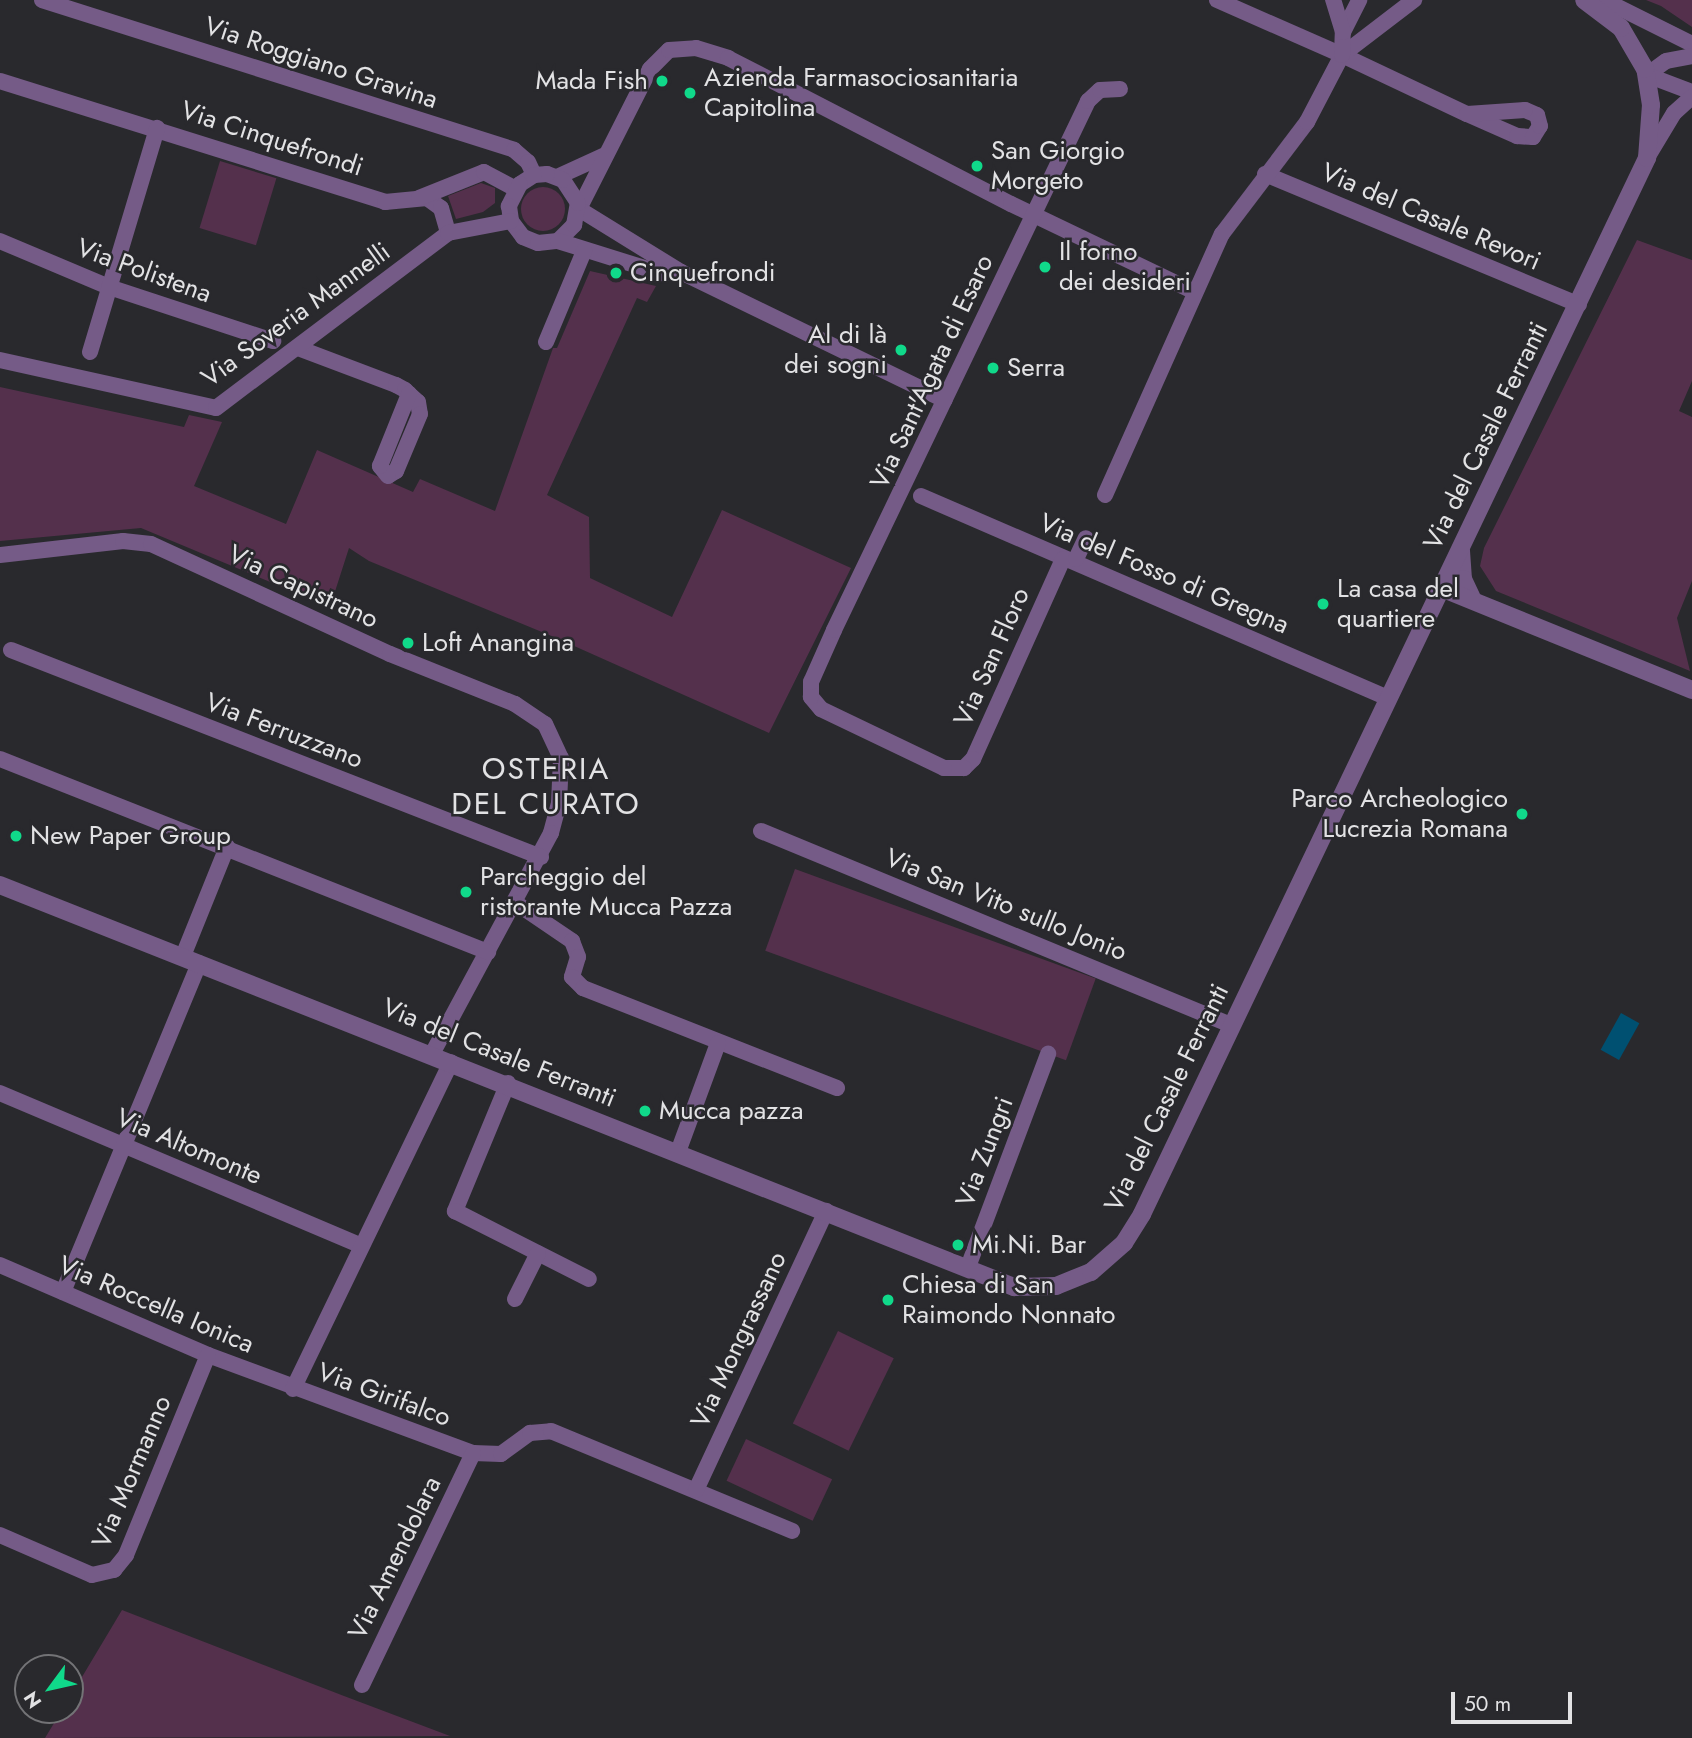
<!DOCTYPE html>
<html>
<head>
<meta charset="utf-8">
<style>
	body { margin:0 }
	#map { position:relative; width:1692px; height:1738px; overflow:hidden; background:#29292d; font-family:Jost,sans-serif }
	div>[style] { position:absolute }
	.green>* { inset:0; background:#54304c; transform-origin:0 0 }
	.round { border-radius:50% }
	.water>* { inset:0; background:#005071; transform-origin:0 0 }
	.minor>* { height:16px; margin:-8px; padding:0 8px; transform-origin:8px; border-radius:8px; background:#755b87 }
	.tertiary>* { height:18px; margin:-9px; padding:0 9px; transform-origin:9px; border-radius:9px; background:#755b87 }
	.dots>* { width:19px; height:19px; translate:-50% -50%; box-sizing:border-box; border:4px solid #29292d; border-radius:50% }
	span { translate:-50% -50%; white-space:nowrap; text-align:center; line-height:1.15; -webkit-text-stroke:5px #29292d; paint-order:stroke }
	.street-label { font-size:26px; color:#e2e2e4 }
	.poi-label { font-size:26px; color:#e2e2e4 }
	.left { translate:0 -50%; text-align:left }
	.right { translate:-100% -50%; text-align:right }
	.quarter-label { font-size:30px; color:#e2e2e4; letter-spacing:2px }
	.north { position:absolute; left:14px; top:1654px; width:70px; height:70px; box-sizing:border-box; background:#29292d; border:2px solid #737376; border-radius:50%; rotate:237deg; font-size:19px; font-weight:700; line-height:28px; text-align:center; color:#e2e2e4 }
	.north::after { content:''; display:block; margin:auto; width:24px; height:32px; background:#10d98a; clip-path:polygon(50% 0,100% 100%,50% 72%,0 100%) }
	.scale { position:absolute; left:1451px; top:1692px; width:121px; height:32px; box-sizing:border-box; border:4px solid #e2e2e4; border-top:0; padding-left:9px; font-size:21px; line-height:24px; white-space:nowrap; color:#e2e2e4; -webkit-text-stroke:5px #29292d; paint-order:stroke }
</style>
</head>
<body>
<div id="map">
	<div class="green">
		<i style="clip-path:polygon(1646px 0,1692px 0,1692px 27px,1661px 6px)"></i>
		<i style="left:220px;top:161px;width:59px;height:70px;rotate:17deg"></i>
		<i style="clip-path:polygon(481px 183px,495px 188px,495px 203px,483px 212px,456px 219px,448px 196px)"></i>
		<i class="round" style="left:521px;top:187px;width:44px;height:44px"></i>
		<i style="clip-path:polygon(1637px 240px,1692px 260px,1692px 381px,1679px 411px,1692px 417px,1692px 581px,1677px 618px,1690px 671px,1496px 591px,1480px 566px,1484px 548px)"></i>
		<i style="clip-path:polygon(590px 271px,656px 286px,647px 302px,637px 298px,547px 495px,589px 517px,590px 578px,672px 617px,722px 510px,851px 568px,769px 733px,554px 637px,369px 561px,349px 548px,330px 607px,141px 528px,0 541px,0 387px,184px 427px,189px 415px,222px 422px,194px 486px,286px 524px,317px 450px,413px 492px,420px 479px,495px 511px,553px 348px,557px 348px)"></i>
		<i style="left:795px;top:869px;width:320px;height:87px;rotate:20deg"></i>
		<i style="left:838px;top:1331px;width:62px;height:103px;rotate:26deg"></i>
		<i style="left:746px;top:1439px;width:95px;height:46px;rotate:25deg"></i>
		<i style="clip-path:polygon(122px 1610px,344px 1696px,450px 1736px,45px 1738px,62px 1710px,70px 1710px,70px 1697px)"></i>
	</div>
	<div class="water">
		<i style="left:1621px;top:1013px;width:21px;height:42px;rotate:29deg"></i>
	</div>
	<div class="minor">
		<i style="left:42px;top:0;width:495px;rotate:17.6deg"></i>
		<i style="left:514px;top:150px;width:18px;rotate:41deg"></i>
		<i style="left:528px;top:162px;width:14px;rotate:65deg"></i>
		<i style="left:1217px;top:0;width:137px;rotate:23.7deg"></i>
		<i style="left:1342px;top:55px;width:138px;rotate:25.3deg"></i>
		<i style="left:1467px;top:114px;width:55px;rotate:23.7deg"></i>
		<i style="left:1517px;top:136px;width:16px;rotate:4deg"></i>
		<i style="left:1533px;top:137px;width:13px;rotate:-58deg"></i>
		<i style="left:1540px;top:126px;width:11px;rotate:-105deg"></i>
		<i style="left:1537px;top:115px;width:13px;rotate:-157deg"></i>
		<i style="left:1525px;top:110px;width:58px;rotate:176.1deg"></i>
		<i style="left:1604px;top:0;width:98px;rotate:26.6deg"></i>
		<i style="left:1343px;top:32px;width:36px;rotate:-63deg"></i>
		<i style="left:1342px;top:55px;width:91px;rotate:-37.4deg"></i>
		<i style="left:1692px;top:56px;width:26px;rotate:169deg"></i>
		<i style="left:1666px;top:61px;width:24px;rotate:144deg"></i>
		<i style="left:1647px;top:75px;width:48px;rotate:20.7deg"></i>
		<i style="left:0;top:81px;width:404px;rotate:17.4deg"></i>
		<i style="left:385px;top:202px;width:42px;rotate:-5.4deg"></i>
		<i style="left:427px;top:198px;width:17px;rotate:36deg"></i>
		<i style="left:441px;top:208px;width:26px;rotate:74deg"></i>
		<i style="left:1647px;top:158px;width:52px;rotate:-59deg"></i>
		<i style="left:1674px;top:113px;width:24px;rotate:-42deg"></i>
		<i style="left:1265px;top:174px;width:340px;rotate:22.6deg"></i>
		<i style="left:557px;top:177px;width:51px;rotate:-24.5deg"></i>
		<i style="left:419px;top:198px;width:70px;rotate:-21.8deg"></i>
		<i style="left:484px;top:172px;width:36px;rotate:28deg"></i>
		<i style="left:579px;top:209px;width:157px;rotate:-63.1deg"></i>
		<i style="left:650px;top:69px;width:27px;rotate:-45deg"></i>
		<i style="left:669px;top:50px;width:27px;rotate:-4deg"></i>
		<i style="left:696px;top:48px;width:34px;rotate:17deg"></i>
		<i style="left:728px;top:58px;width:318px;rotate:27.3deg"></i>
		<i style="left:1011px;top:204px;width:204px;rotate:25.6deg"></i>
		<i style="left:579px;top:209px;width:120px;rotate:31.7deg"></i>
		<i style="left:0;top:241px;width:118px;rotate:22.9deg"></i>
		<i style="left:109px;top:287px;width:173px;rotate:18.2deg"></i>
		<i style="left:558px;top:241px;width:23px;rotate:-45deg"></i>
		<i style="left:574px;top:225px;width:22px;rotate:-80deg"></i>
		<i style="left:578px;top:203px;width:27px;rotate:-123deg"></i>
		<i style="left:563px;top:180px;width:17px;rotate:-159deg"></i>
		<i style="left:547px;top:174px;width:13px;rotate:176deg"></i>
		<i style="left:534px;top:175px;width:17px;rotate:147deg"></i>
		<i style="left:520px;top:184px;width:25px;rotate:117deg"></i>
		<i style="left:509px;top:206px;width:15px;rotate:82deg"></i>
		<i style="left:511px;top:221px;width:20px;rotate:53deg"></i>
		<i style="left:523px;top:237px;width:16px;rotate:22deg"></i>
		<i style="left:538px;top:243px;width:20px;rotate:-6deg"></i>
		<i style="left:558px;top:241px;width:108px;rotate:17.3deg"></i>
		<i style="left:661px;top:273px;width:20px;rotate:-3deg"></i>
		<i style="left:681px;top:272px;width:293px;rotate:25.9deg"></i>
		<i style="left:546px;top:342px;width:99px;rotate:-67.3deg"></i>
		<i style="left:298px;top:348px;width:105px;rotate:20.7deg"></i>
		<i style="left:396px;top:385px;width:10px;rotate:29deg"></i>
		<i style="left:405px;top:390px;width:6px;rotate:45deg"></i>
		<i style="left:409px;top:394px;width:12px;rotate:42deg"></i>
		<i style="left:418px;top:402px;width:12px;rotate:81deg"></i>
		<i style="left:420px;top:414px;width:62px;rotate:112.8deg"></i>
		<i style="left:396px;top:471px;width:9px;rotate:148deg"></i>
		<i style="left:388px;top:476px;width:13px;rotate:-129deg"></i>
		<i style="left:380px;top:466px;width:78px;rotate:-68.1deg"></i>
		<i style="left:90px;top:352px;width:234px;rotate:-73.3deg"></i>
		<i style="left:0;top:360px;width:221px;rotate:12.5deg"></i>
		<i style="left:216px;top:408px;width:291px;rotate:-37deg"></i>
		<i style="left:448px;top:233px;width:64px;rotate:-10.8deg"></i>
		<i style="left:1105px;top:495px;width:286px;rotate:-65.9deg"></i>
		<i style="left:1222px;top:234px;width:141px;rotate:-52.8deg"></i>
		<i style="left:1307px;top:122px;width:76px;rotate:-62.4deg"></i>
		<i style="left:1342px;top:55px;width:23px;rotate:-88deg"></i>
		<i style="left:1343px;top:32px;width:34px;rotate:-107deg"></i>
		<i style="left:921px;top:496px;width:509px;rotate:23.39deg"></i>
		<i style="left:0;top:555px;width:124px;rotate:-6.5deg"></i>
		<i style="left:123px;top:541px;width:28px;rotate:6deg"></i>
		<i style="left:151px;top:544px;width:263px;rotate:24.7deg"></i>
		<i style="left:390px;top:654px;width:135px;rotate:21.8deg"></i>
		<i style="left:515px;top:704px;width:36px;rotate:34deg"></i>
		<i style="left:545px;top:724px;width:38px;rotate:65deg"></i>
		<i style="left:561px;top:758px;width:45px;rotate:92.5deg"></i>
		<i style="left:559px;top:803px;width:31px;rotate:105deg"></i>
		<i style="left:551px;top:833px;width:251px;rotate:118.3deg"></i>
		<i style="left:1063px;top:559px;width:219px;rotate:114.2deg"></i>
		<i style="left:973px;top:759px;width:13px;rotate:135deg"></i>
		<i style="left:964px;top:768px;width:20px;rotate:180deg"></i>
		<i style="left:944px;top:768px;width:136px;rotate:-154.4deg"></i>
		<i style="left:821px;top:709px;width:16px;rotate:-130deg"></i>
		<i style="left:811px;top:697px;width:15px;rotate:-90deg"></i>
		<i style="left:811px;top:682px;width:57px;rotate:-66.1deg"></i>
		<i style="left:834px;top:630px;width:587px;rotate:-64.35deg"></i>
		<i style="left:1088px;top:101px;width:16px;rotate:-43deg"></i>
		<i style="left:1100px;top:90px;width:20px;rotate:-3deg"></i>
		<i style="left:1076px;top:559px;width:23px;rotate:-65deg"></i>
		<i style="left:11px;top:650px;width:569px;rotate:21.33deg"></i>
		<i style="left:0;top:759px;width:525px;rotate:21.58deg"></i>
		<i style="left:761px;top:831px;width:508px;rotate:22.43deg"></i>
		<i style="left:516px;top:903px;width:68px;rotate:34.2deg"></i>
		<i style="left:572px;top:941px;width:17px;rotate:69deg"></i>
		<i style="left:578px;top:957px;width:21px;rotate:107deg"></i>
		<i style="left:572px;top:977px;width:16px;rotate:45deg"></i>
		<i style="left:583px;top:988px;width:273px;rotate:21.5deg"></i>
		<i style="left:183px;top:956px;width:118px;rotate:-68deg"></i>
		<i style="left:508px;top:1083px;width:139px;rotate:112.5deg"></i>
		<i style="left:455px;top:1211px;width:150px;rotate:26.9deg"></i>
		<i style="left:0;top:1093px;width:390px;rotate:22.9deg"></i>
		<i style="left:678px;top:1152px;width:116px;rotate:-69.8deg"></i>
		<i style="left:0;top:1265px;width:227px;rotate:23.4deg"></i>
		<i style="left:208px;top:1355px;width:283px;rotate:20.3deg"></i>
		<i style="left:473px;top:1453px;width:28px;rotate:2deg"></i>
		<i style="left:501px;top:1454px;width:36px;rotate:-36deg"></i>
		<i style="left:530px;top:1433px;width:21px;rotate:-5deg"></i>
		<i style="left:551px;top:1431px;width:261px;rotate:22.5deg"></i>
		<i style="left:968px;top:1267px;width:228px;rotate:-69.4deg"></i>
		<i style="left:63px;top:1292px;width:356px;rotate:-67.5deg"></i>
		<i style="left:515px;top:1299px;width:51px;rotate:-63.4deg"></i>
		<i style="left:293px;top:1389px;width:363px;rotate:-64.2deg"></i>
		<i style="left:696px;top:1490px;width:308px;rotate:-65deg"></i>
		<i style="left:0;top:1535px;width:100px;rotate:23.5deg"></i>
		<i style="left:92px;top:1575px;width:23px;rotate:-13deg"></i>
		<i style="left:114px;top:1570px;width:19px;rotate:-51deg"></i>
		<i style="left:126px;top:1555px;width:216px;rotate:-67.7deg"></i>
		<i style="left:362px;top:1685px;width:257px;rotate:-64.4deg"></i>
	</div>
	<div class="tertiary">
		<i style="left:1461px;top:551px;width:28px;rotate:86deg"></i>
		<i style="left:1463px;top:579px;width:23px;rotate:65deg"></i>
		<i style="left:1441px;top:588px;width:271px;rotate:22.1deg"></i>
		<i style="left:0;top:885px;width:1091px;rotate:21.63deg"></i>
		<i style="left:1014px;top:1287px;width:42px;rotate:-1.4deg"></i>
		<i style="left:1056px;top:1286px;width:38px;rotate:-22deg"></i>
		<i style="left:1091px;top:1272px;width:44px;rotate:-41.3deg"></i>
		<i style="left:1124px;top:1243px;width:34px;rotate:-58deg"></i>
		<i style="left:1142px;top:1214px;width:1171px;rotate:-64.44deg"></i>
		<i style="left:1647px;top:158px;width:53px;rotate:-85.7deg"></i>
		<i style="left:1651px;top:105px;width:36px;rotate:-99deg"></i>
		<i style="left:1645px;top:69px;width:48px;rotate:-120.3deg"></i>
		<i style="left:1621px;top:28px;width:46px;rotate:-142.9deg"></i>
	</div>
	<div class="dots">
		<i style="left:662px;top:81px;background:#10d98a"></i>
		<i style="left:690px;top:93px;background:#10d98a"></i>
		<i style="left:977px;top:166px;background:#10d98a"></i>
		<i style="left:1045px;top:267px;background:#10d98a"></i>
		<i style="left:616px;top:273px;background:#10d98a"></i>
		<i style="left:901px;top:350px;background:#10d98a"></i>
		<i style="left:993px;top:368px;background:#10d98a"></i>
		<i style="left:1323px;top:604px;background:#10d98a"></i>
		<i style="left:408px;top:643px;background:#10d98a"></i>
		<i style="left:1522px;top:814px;background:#10d98a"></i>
		<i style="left:16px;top:836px;background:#10d98a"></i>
		<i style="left:466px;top:892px;background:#10d98a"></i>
		<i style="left:645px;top:1111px;background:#10d98a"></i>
		<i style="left:958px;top:1245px;background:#10d98a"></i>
		<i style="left:888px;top:1300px;background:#10d98a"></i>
	</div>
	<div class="street-label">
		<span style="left:321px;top:63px;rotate:18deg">Via Roggiano Gravina</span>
		<span style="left:272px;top:139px;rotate:18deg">Via Cinquefrondi</span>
		<span style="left:1431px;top:217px;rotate:23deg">Via del Casale Revori</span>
		<span style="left:144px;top:271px;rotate:20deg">Via Polistena</span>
		<span style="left:296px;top:315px;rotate:-36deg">Via Soveria Mannelli</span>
		<span style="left:932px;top:372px;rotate:-65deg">Via Sant'Agata di Esaro</span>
		<span style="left:1486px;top:436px;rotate:-64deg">Via del Casale Ferranti</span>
		<span style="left:1164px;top:574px;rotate:23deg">Via del Fosso di Gregna</span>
		<span style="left:303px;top:587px;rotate:25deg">Via Capistrano</span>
		<span style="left:992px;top:657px;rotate:-66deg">Via San Floro</span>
		<span style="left:284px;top:731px;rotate:21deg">Via Ferruzzano</span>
		<span style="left:1006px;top:905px;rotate:22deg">Via San Vito sullo Jonio</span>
		<span style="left:499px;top:1053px;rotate:22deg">Via del Casale Ferranti</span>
		<span style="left:1167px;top:1098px;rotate:-64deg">Via del Casale Ferranti</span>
		<span style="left:189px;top:1147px;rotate:23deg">Via Altomonte</span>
		<span style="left:985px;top:1152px;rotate:-69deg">Via Zungri</span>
		<span style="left:156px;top:1305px;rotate:23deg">Via Roccella Ionica</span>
		<span style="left:739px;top:1340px;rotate:-65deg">Via Mongrassano</span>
		<span style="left:384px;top:1395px;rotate:20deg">Via Girifalco</span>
		<span style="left:132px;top:1472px;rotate:-67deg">Via Mormanno</span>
		<span style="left:395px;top:1558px;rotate:-64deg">Via Amendolara</span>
	</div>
	<div class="poi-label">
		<span class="left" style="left:704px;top:93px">Azienda Farmasociosanitaria<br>Capitolina</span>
		<span class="right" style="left:648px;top:81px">Mada Fish</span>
		<span class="left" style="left:991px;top:166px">San Giorgio<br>Morgeto</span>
		<span class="left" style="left:1059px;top:267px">Il forno<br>dei desideri</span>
		<span class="left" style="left:630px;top:273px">Cinquefrondi</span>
		<span class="right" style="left:887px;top:350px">Al di là<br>dei sogni</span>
		<span class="left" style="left:1007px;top:368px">Serra</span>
		<span class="left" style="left:1337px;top:604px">La casa del<br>quartiere</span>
		<span class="left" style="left:422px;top:643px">Loft Anangina</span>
		<span class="right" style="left:1508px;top:814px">Parco Archeologico<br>Lucrezia Romana</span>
		<span class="left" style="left:30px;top:836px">New Paper Group</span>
		<span class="left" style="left:480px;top:892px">Parcheggio del<br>ristorante Mucca Pazza</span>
		<span class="left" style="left:659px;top:1111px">Mucca pazza</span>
		<span class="left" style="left:972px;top:1245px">Mi.Ni. Bar</span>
		<span class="left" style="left:902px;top:1300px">Chiesa di San<br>Raimondo Nonnato</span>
	</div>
	<div class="quarter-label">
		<span style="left:546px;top:786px">OSTERIA<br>DEL CURATO</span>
	</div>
	<div class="north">N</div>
	<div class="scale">50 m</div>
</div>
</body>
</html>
